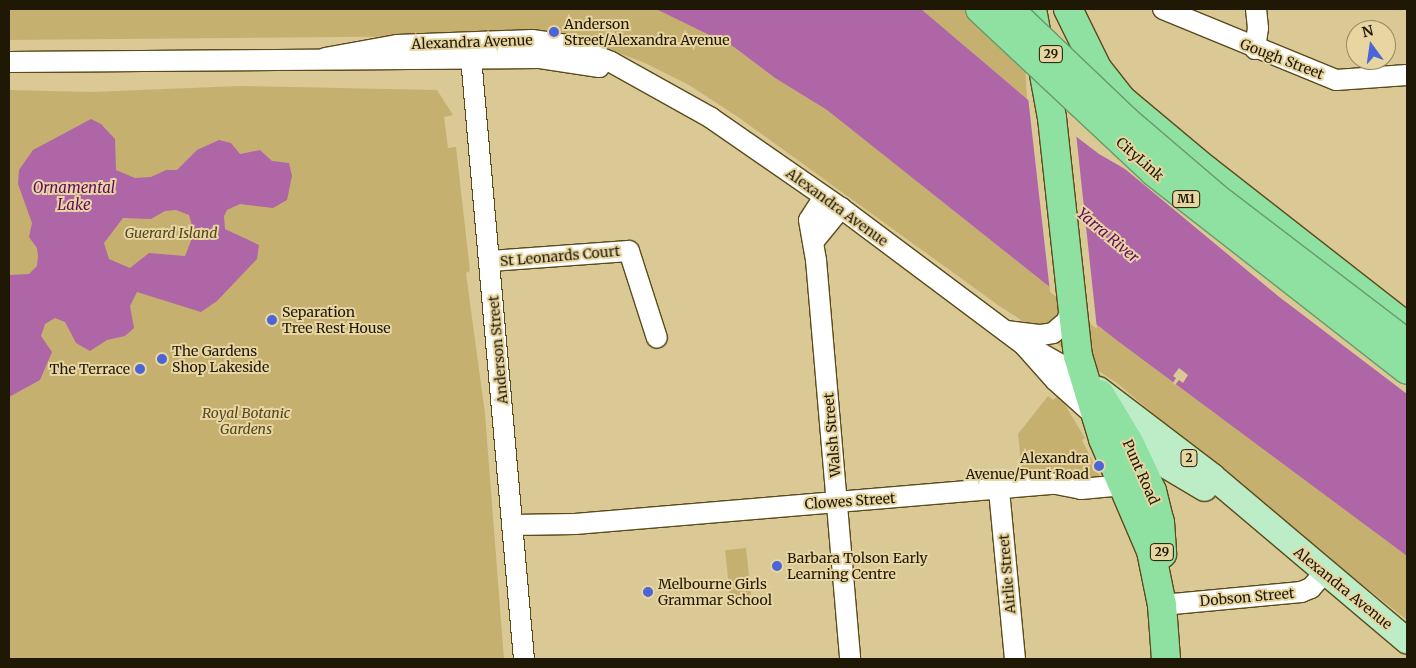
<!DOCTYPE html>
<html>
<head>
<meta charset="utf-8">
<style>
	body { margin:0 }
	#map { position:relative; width:1416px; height:668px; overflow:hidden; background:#dac895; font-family:Merriweather,serif }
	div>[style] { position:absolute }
	.green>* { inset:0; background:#c6b070; transform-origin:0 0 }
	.water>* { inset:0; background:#ae66a6 }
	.pier>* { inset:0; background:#dac895 }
	.roads { filter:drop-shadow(1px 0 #5b4b1a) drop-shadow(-1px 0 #5b4b1a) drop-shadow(0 1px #5b4b1a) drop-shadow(0 -1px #5b4b1a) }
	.minor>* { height:20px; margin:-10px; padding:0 10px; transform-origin:10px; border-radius:10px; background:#fff }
	.major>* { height:25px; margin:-12.5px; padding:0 12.5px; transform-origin:12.5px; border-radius:12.5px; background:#bcedc7 }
	.highway>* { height:28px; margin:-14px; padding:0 14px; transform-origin:14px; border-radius:14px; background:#8fe1a2 }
	.bridges { filter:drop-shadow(1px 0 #689b6b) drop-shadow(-1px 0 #689b6b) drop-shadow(0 1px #689b6b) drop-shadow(0 -1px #689b6b) }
	.highway-bridge>* { height:28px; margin:-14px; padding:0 14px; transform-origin:14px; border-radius:14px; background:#8fe1a2 }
	.dots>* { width:14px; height:14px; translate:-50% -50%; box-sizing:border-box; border:2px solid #e7d5a2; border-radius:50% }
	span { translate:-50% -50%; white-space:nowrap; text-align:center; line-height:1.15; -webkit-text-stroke:4px #e7d5a2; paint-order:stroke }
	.shield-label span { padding:1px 4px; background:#e7d5a2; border:1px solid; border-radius:4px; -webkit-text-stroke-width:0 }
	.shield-label { font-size:12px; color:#1f1805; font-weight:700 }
	.poi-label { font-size:14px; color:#1f1805 }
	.left { translate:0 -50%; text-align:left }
	.right { translate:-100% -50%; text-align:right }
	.street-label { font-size:14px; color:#1f1805 }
	.park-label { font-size:14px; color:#54461c; font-style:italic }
	.water-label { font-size:15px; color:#660861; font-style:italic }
	.frame { position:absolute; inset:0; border:10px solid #1f1805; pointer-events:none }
	.north { position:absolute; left:1346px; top:20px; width:50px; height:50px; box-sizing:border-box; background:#e7d5a2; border:1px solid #978963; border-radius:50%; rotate:346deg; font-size:14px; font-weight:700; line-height:20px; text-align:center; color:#1f1805 }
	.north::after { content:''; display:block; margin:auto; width:18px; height:22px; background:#4b64d8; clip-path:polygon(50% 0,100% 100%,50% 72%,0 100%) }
</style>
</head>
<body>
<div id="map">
	<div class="green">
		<i style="clip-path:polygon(9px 9px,656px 9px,687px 22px,734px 47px,775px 78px,827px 110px,1115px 339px,1407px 556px,1407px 620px,1248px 494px,1117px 383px,998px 305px,738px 117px,689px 85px,645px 63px,585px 40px,524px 29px,459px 36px,9px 40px)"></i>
		<i style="clip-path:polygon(921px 9px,1022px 9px,1027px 99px)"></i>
		<i style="clip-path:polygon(240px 86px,437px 90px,453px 115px,444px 117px,448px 148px,456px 147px,470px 271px,466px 273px,485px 414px,504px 659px,9px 659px,9px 90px,91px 92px)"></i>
		<i style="clip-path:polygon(1059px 395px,1085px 438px,1082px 440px,1103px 482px,1075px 481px,1063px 468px,1022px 472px,1018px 434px,1048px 396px,1053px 400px)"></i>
		<i style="left:746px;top:548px;width:47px;height:21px;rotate:84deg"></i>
	</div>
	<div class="water">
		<i style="clip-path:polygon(656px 9px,921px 9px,1027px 99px,1099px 154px,1125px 169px,1278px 296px,1407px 394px,1407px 556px,1115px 339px,827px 110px,775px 78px,734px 47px)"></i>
		<i style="clip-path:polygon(evenodd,91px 119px,101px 124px,115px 139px,116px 170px,135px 178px,151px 177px,166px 170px,177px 170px,197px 150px,219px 140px,231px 143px,240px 154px,260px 150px,272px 161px,289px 163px,292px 176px,287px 200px,273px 208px,240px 204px,227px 210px,224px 216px,225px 229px,259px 245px,257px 259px,217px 301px,201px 312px,137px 292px,130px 306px,134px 328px,125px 336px,107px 340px,90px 351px,76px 343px,65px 322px,55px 318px,45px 324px,41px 336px,52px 352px,40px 380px,9px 397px,9px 275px,29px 274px,37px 266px,38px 256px,37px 248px,29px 237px,32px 223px,18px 184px,19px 170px,33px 150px,91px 119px,176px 210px,189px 215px,194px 233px,185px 256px,149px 253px,130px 268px,109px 259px,104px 243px,123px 218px,151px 219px,165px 211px,176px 210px)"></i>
	</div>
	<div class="pier">
		<i style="clip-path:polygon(1028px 97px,1076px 133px,1097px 329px,1050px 292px)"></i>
		<i style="clip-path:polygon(1120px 163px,1126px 167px,1264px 281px,1243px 264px)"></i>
		<i style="clip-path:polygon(1179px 368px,1188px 375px,1183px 383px,1179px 380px,1175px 385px,1173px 383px,1176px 378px,1173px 376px)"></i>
	</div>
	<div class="roads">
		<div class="minor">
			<i style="left:1163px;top:9px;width:187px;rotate:22.3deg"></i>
			<i style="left:1336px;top:80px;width:71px;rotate:-4deg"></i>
			<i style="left:470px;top:46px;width:615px;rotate:84.97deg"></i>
			<i style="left:1255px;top:49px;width:21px;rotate:-82deg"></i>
			<i style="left:1258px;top:28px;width:19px;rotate:-96deg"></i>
			<i style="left:325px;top:58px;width:73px;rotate:-10.2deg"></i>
			<i style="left:397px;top:45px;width:135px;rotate:-2.1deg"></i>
			<i style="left:532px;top:40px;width:37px;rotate:8deg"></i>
			<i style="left:569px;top:45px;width:45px;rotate:22deg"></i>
			<i style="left:611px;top:62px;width:115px;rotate:29.2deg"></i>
			<i style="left:711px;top:118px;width:158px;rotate:34.7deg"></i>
			<i style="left:841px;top:208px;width:229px;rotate:36.8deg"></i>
			<i style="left:1024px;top:345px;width:47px;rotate:48.5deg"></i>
			<i style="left:1055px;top:380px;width:54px;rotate:42deg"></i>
			<i style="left:9px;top:62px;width:531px;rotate:-0.43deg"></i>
			<i style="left:540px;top:58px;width:60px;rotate:8.7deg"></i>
			<i style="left:824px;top:197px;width:27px;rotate:123deg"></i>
			<i style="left:809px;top:220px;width:41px;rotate:80.1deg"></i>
			<i style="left:816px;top:260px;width:400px;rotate:85.1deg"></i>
			<i style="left:814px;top:241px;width:43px;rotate:-50.7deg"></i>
			<i style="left:490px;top:261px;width:139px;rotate:-4.1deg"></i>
			<i style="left:629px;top:251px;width:91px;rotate:72.2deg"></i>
			<i style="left:1006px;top:331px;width:35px;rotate:7deg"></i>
			<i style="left:1041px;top:335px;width:12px;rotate:-9deg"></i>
			<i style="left:1053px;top:333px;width:18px;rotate:-41deg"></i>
			<i style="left:1067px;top:321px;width:18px;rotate:-74deg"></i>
			<i style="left:1035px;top:350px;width:56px;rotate:29.7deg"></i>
			<i style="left:999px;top:490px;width:170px;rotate:84.6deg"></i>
			<i style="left:513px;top:525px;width:62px;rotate:-0.9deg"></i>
			<i style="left:575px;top:524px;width:483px;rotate:-4.8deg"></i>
			<i style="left:1056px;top:484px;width:25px;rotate:11deg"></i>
			<i style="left:1081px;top:489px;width:43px;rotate:-5.3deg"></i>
			<i style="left:1162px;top:605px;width:140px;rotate:-5.3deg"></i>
			<i style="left:1301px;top:592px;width:11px;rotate:-22deg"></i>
			<i style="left:1311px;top:588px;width:20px;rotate:-49deg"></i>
		</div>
		<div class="major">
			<i style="left:1098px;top:389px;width:143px;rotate:37.3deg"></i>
			<i style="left:1212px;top:476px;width:255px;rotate:40.2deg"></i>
			<i style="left:1130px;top:444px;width:86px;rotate:30.7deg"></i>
		</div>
		<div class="highway">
			<i style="left:1032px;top:9px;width:111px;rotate:79.6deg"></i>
			<i style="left:1052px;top:118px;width:239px;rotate:83.8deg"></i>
			<i style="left:1078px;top:356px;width:87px;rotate:73.2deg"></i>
			<i style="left:1103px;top:439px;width:122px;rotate:66.8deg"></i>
			<i style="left:1151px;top:551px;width:55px;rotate:78.5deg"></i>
			<i style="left:1162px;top:605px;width:54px;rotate:85.8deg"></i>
			<i style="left:1068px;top:9px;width:66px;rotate:63.8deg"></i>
			<i style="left:1097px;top:68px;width:39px;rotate:52deg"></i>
			<i style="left:1121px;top:99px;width:111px;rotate:39.9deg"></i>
			<i style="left:1206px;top:170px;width:255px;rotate:38deg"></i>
			<i style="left:1100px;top:394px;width:58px;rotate:59deg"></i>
			<i style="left:1130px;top:444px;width:52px;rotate:64.9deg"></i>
			<i style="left:1152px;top:491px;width:32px;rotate:76deg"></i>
			<i style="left:1160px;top:522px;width:32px;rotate:86deg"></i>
		</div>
	</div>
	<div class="bridges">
		<div class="highway-bridge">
			<i style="left:980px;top:9px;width:238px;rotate:43.1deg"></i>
			<i style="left:1154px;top:172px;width:321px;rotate:38deg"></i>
			<i style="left:1009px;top:9px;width:161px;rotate:43.7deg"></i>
			<i style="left:1125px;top:120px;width:118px;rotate:40.5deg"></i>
			<i style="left:1215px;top:197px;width:242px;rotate:37.4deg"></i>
		</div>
	</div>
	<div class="dots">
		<i style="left:554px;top:32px;background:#4b64d8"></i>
		<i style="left:272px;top:320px;background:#4b64d8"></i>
		<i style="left:162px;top:359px;background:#4b64d8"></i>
		<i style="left:140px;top:369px;background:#4b64d8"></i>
		<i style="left:1099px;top:466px;background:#4b64d8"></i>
		<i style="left:777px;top:566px;background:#4b64d8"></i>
		<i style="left:648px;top:592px;background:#4b64d8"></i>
	</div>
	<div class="shield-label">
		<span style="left:1051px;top:54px">29</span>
		<span style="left:1186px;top:199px">M1</span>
		<span style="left:1189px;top:458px">2</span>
		<span style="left:1162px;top:552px">29</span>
	</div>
	<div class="poi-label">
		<span class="left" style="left:564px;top:32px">Anderson<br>Street/Alexandra Avenue</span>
		<span class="left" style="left:282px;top:320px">Separation<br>Tree Rest House</span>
		<span class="left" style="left:172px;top:359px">The Gardens<br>Shop Lakeside</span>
		<span class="right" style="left:130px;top:369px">The Terrace</span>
		<span class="right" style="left:1089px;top:466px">Alexandra<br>Avenue/Punt Road</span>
		<span class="left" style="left:787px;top:566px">Barbara Tolson Early<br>Learning Centre</span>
		<span class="left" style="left:658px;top:592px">Melbourne Girls<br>Grammar School</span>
	</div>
	<div class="street-label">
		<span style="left:472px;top:42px;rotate:-2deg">Alexandra Avenue</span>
		<span style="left:1282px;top:59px;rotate:21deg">Gough Street</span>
		<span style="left:1140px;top:159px;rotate:41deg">CityLink</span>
		<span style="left:837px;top:207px;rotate:36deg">Alexandra Avenue</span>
		<span style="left:560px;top:256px;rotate:-5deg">St Leonards Court</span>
		<span style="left:498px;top:350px;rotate:-95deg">Anderson Street</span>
		<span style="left:832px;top:435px;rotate:-95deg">Walsh Street</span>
		<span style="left:1141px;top:472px;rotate:66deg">Punt Road</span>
		<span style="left:850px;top:501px;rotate:-4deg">Clowes Street</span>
		<span style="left:1007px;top:574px;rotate:-95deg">Airlie Street</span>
		<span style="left:1343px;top:588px;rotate:39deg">Alexandra Avenue</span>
		<span style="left:1247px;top:597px;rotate:-5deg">Dobson Street</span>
	</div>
	<div class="park-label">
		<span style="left:171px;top:233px">Guerard Island</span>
		<span style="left:246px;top:421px">Royal Botanic<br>Gardens</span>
	</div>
	<div class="water-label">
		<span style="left:74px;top:196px">Ornamental<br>Lake</span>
		<span style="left:1108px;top:235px;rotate:40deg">Yarra River</span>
	</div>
	<div class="frame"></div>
	<div class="north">N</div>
</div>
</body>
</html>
